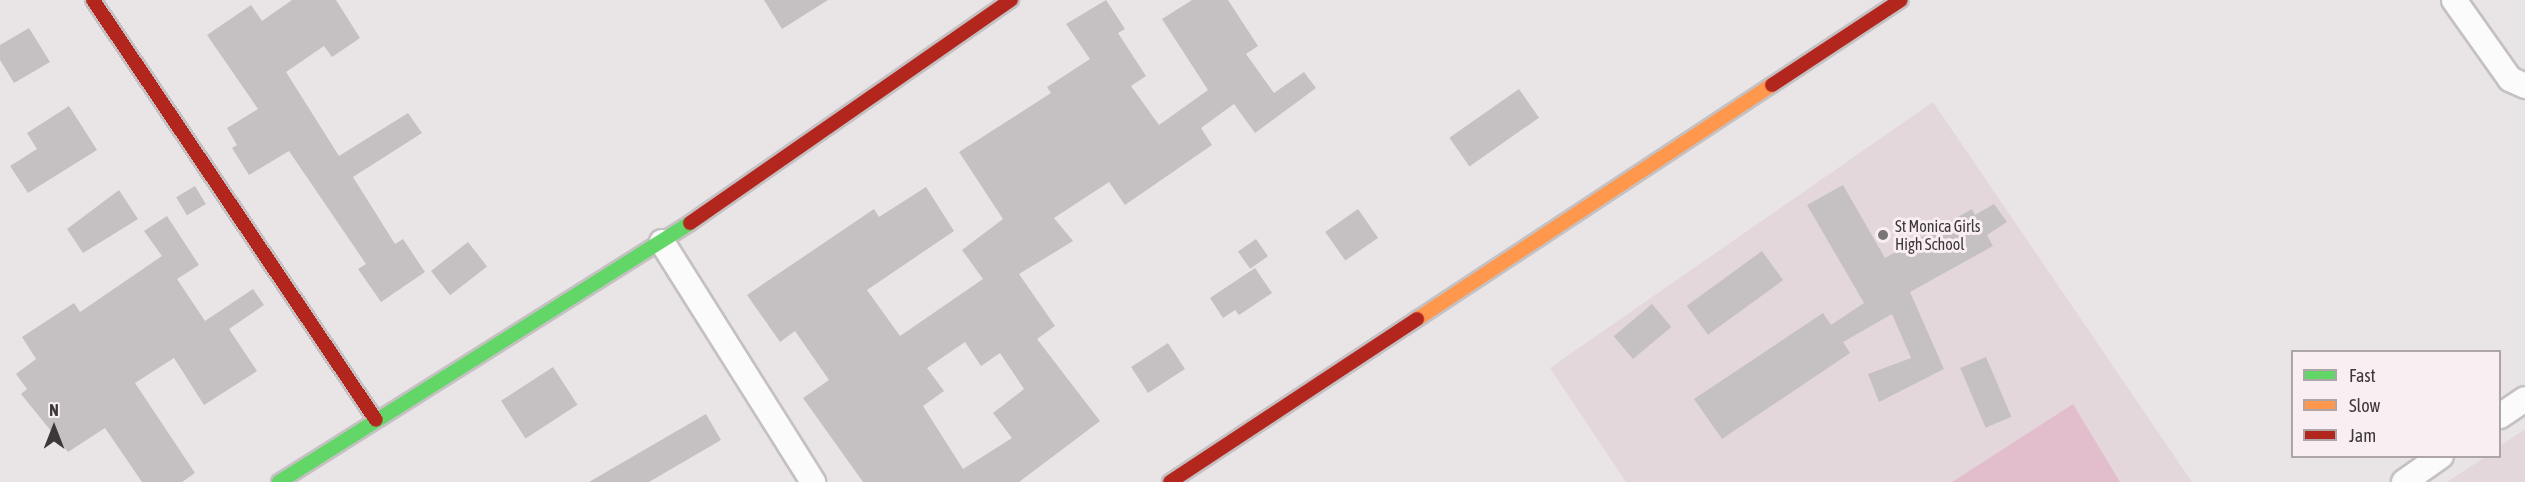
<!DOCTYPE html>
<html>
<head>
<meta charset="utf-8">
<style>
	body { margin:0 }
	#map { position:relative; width:2525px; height:482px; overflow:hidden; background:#e9e4e6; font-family:"Asap Condensed",sans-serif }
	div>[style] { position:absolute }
	.built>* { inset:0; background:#e4d7dc }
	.green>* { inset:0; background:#e2becd }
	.building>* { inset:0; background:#c5c1c3; transform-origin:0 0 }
	.roads { filter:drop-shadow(2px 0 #c5c1c3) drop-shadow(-2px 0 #c5c1c3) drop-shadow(0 2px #c5c1c3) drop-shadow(0 -2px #c5c1c3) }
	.street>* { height:24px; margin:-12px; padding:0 12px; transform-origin:12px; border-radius:12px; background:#fcfbfb }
	.fast>* { height:14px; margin:-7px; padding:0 7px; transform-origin:7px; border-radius:7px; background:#63d668 }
	.slow>* { height:14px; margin:-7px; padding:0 7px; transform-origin:7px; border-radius:7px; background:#ff974d }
	.jam>* { height:14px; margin:-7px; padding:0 7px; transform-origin:7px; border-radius:7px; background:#b3261e }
	.dots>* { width:16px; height:16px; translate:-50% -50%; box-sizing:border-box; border:3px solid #f9eef2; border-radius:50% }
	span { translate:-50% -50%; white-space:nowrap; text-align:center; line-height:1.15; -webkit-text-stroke:6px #f9eef2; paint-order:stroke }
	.poi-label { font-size:16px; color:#3c3839 }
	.left { translate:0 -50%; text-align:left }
	.legend { position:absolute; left:2291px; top:350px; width:210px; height:108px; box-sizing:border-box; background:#f9eef2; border:2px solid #ada5a8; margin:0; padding:8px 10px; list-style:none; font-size:18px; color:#3c3839 }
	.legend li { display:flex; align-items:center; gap:12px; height:30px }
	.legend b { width:30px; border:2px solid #ada5a8 }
	.north { position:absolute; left:24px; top:398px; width:60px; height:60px; -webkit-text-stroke:4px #f9eef2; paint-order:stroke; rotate:0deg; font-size:16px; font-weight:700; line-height:24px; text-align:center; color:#3c3839 }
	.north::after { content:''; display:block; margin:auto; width:21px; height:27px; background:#3c3839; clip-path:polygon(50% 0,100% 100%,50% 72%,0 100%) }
</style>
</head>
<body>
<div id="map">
	<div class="built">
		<i style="clip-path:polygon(1933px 102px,2192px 482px,1626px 482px,1550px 368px)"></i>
		<i style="clip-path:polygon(2525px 429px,2525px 482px,2447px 482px,2485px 457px,2500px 456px,2500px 446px)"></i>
	</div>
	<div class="green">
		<i style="clip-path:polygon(2073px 404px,2120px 482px,1952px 482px)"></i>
	</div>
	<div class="building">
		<i style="clip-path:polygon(292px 0,336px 0,360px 38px,332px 57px,324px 46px,286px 72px,339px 156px,408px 113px,422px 133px,353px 177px,395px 244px,403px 239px,425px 272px,381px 302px,358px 269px,366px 264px,289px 151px,249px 175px,232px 148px,237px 145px,227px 128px,258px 109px,207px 35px,251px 5px,262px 21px)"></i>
		<i style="clip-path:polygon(764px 0,828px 0,782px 29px)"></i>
		<i style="clip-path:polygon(evenodd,1106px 0,1125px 29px,1118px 33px,1146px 76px,1131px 86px,1159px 125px,1208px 90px,1162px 19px,1192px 0,1228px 0,1258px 46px,1246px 54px,1274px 93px,1304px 72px,1316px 88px,1255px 133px,1234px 104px,1201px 128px,1212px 145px,1125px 205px,1109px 182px,1054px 218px,1073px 241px,1019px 274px,1055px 326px,1037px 339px,1100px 421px,1019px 482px,863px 482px,803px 398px,829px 380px,795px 331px,780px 342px,747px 295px,874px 209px,879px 217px,926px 187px,954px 231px,867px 290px,900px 336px,983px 279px,962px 250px,1003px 219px,959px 152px,1051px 93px,1047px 87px,1090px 59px,1066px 24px,1106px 0,965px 342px,981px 366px,1000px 353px,1024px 389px,993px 413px,1012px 438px,963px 469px,923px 406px,944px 391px,927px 368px,965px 342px)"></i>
		<i style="clip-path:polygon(29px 28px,50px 62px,14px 83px,0 60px,0 45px)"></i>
		<i style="left:1519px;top:89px;width:35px;height:85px;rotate:55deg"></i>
		<i style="clip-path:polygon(69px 106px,97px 150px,28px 193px,10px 166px,37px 149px,27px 133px)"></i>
		<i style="clip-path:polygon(1843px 185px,1885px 258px,1972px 209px,1975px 215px,1994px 204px,2007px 222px,1987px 235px,1993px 246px,1910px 292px,1944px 369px,1879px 402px,1868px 374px,1911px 358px,1892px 314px,1843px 342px,1850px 353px,1722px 439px,1694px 399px,1823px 313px,1831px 325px,1864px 303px,1807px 205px)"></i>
		<i style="left:195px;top:186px;width:21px;height:22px;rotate:59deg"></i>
		<i style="clip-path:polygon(119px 190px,138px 219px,83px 253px,67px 229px)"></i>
		<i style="left:1358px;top:209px;width:35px;height:40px;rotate:55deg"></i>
		<i style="clip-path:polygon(167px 216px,199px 265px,177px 279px,205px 321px,253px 289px,264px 305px,229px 329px,257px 371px,204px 405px,174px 358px,135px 383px,195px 473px,182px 482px,142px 482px,105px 428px,68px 452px,21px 394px,27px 389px,16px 374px,36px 359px,22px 337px,74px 303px,80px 312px,162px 256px,144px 231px)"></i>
		<i style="left:1256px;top:239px;width:21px;height:22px;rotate:55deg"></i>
		<i style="left:468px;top:242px;width:31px;height:47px;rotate:52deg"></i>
		<i style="left:1762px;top:251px;width:36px;height:93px;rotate:54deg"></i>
		<i style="clip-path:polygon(1255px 268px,1272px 293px,1239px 315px,1235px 310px,1223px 318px,1210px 298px)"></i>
		<i style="left:1652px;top:304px;width:30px;height:50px;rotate:50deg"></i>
		<i style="left:1168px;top:343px;width:31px;height:44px;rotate:57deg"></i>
		<i style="left:1986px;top:357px;width:65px;height:28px;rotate:67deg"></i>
		<i style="left:553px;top:367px;width:45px;height:62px;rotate:57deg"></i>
		<i style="clip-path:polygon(706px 414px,721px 440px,649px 482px,589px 482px)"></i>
	</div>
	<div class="roads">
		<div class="street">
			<i style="left:2454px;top:0;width:97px;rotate:54.7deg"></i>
			<i style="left:2510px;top:79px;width:17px;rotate:25deg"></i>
			<i style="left:662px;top:242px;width:284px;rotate:57.8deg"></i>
			<i style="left:2500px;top:416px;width:30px;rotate:-34deg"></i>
			<i style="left:2404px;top:482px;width:45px;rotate:-35.1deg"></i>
		</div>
		<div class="fast">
			<i style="left:279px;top:482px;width:486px;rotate:-32.2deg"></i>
		</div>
		<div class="slow">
			<i style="left:1417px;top:319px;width:425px;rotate:-33.4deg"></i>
		</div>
		<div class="jam">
			<i style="left:93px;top:0;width:506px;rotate:56.03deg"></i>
			<i style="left:1772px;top:85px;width:154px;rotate:-33.4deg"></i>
			<i style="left:690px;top:223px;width:391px;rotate:-34.8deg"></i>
			<i style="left:1170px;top:482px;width:296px;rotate:-33.4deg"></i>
		</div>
	</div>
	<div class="dots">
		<i style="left:1883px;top:235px;background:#797476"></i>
	</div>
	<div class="poi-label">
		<span class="left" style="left:1895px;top:235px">St Monica Girls<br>High School</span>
	</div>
	<ul class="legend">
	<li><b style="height:8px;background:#63d668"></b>Fast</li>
	<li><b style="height:8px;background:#ff974d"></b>Slow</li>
	<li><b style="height:8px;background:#b3261e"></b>Jam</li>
	</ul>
	<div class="north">N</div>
</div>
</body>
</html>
